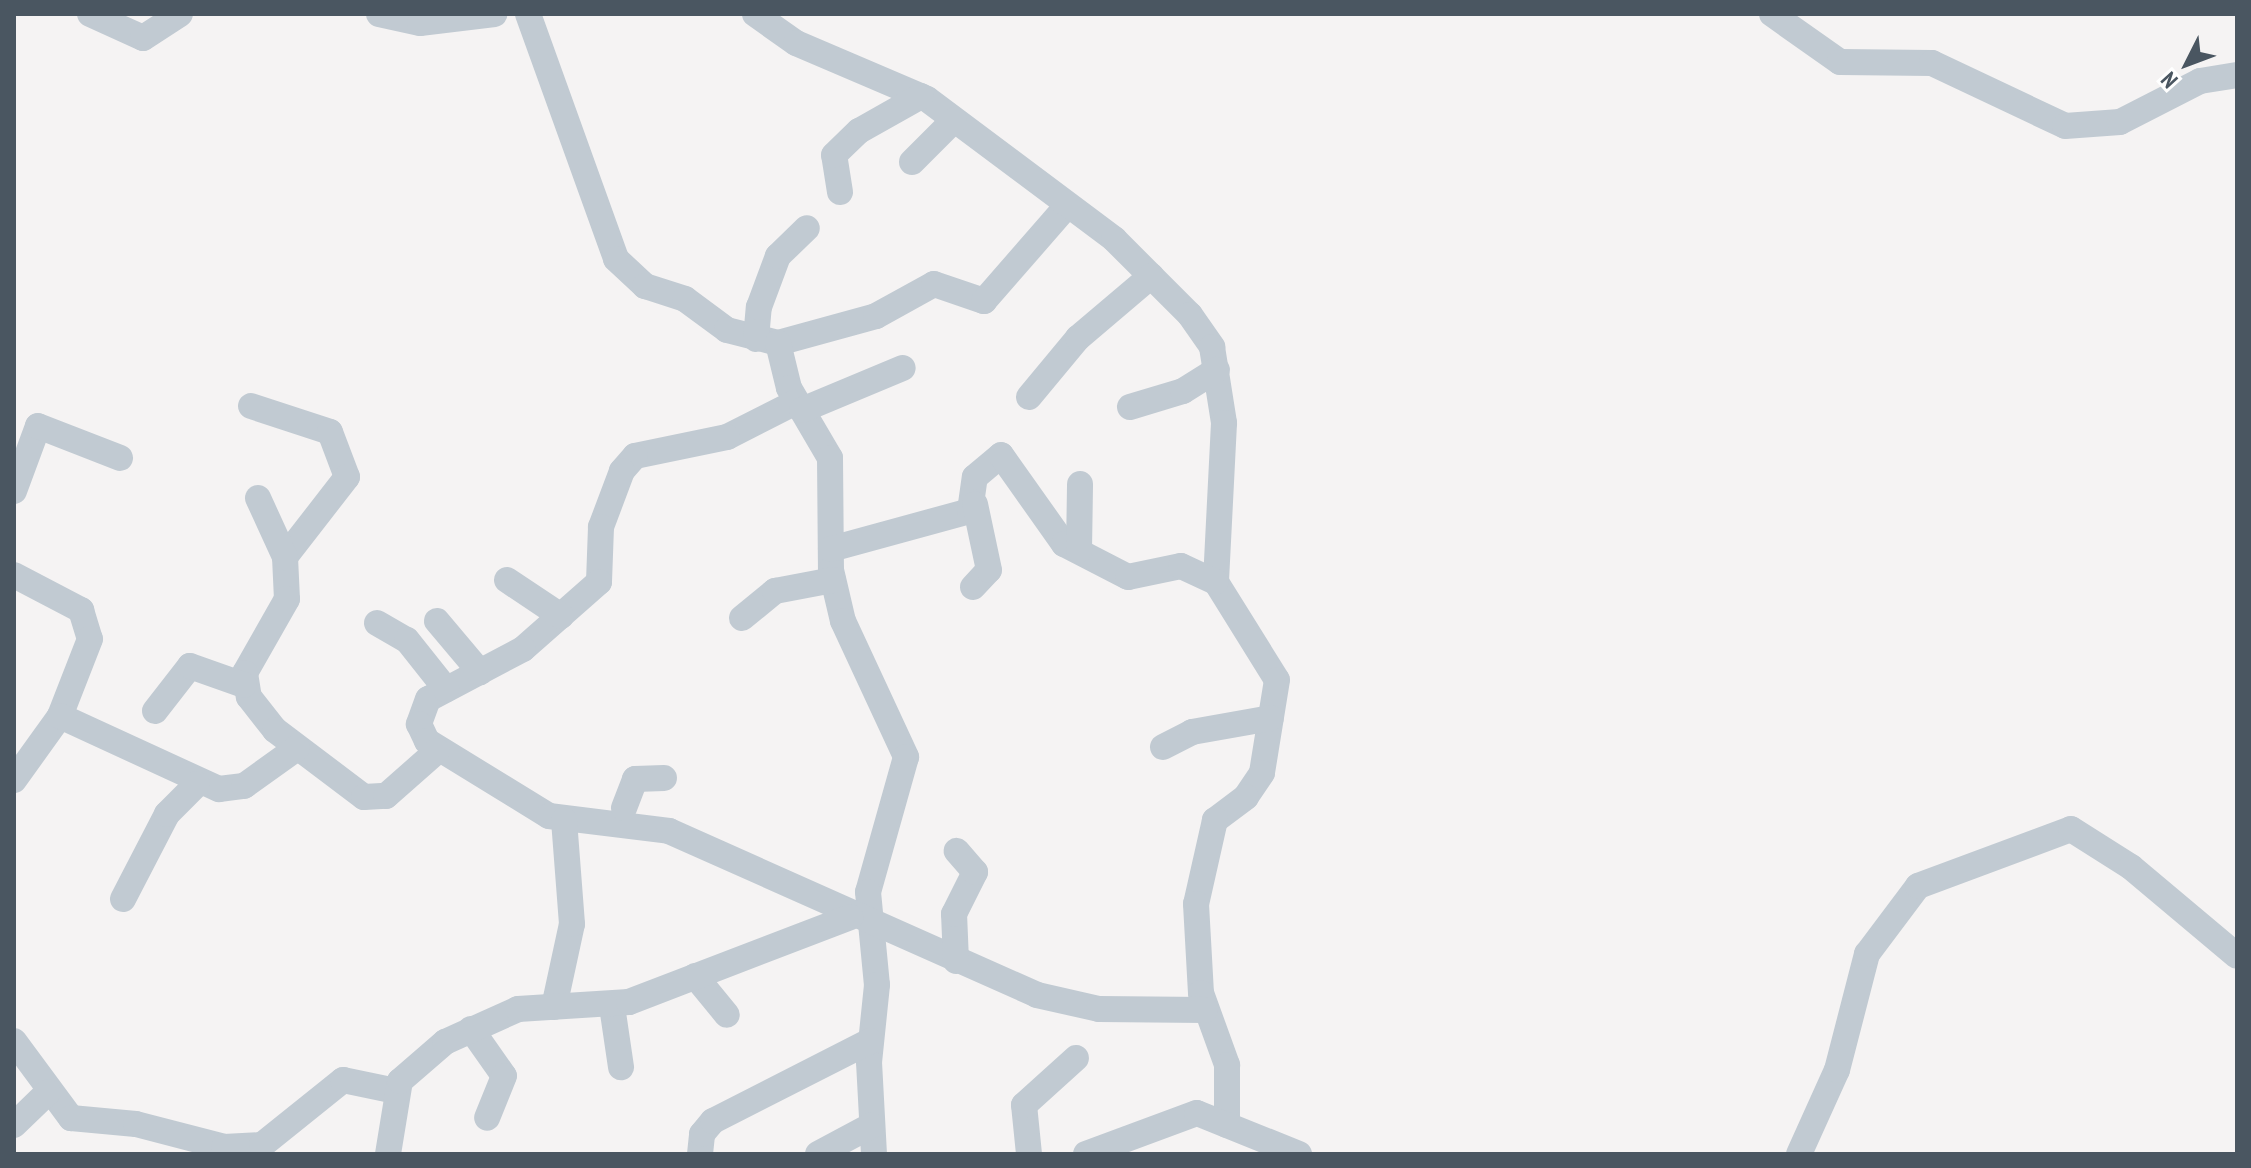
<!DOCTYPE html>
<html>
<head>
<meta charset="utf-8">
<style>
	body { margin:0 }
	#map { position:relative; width:2251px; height:1168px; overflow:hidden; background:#f5f3f3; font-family:"PT Sans Narrow",sans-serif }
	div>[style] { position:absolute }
	.minor>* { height:26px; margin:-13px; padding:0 13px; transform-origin:13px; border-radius:13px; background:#c1cad2 }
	span { translate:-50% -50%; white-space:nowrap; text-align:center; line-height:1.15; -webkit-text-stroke:6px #fff; paint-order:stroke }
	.frame { position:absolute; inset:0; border:16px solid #4a5661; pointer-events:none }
	.north { position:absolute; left:2147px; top:24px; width:80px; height:80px; -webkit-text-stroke:6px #fff; paint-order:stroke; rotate:228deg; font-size:22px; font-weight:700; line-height:32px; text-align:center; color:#4a5661 }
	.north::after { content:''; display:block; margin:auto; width:28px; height:36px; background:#4a5661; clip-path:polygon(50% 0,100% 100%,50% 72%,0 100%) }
</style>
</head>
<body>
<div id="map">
	<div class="minor">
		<i style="left:90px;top:14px;width:58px;rotate:24.4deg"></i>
		<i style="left:143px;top:38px;width:44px;rotate:-33deg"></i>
		<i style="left:379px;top:14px;width:42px;rotate:12.4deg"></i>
		<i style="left:420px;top:23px;width:75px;rotate:-6.9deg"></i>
		<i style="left:528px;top:14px;width:260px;rotate:70.2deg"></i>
		<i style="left:616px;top:259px;width:40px;rotate:43deg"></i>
		<i style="left:645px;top:286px;width:42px;rotate:18deg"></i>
		<i style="left:685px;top:299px;width:52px;rotate:36.4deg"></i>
		<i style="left:727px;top:330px;width:53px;rotate:14.3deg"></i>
		<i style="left:778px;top:343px;width:102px;rotate:-15.4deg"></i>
		<i style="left:876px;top:316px;width:66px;rotate:-28.9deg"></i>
		<i style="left:934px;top:284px;width:53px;rotate:18.8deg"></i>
		<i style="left:984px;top:301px;width:126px;rotate:-48.9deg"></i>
		<i style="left:755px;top:14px;width:50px;rotate:35.3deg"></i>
		<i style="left:796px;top:43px;width:142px;rotate:23.1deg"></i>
		<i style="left:927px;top:99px;width:234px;rotate:36.8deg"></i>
		<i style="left:1114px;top:239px;width:107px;rotate:45deg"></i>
		<i style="left:1190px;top:315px;width:39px;rotate:55deg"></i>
		<i style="left:1212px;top:347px;width:77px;rotate:81deg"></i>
		<i style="left:1224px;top:423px;width:159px;rotate:92.9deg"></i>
		<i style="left:1216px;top:582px;width:115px;rotate:58.1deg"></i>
		<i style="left:1277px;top:680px;width:94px;rotate:99.2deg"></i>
		<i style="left:1262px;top:773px;width:29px;rotate:124deg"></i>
		<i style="left:1246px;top:797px;width:39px;rotate:143deg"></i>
		<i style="left:1215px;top:820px;width:86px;rotate:102.7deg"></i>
		<i style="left:1196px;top:904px;width:89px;rotate:86.8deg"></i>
		<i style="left:1201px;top:993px;width:77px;rotate:70.1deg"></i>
		<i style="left:1227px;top:1065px;width:60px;rotate:90deg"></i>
		<i style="left:1772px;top:14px;width:83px;rotate:35.2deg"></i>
		<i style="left:1840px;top:62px;width:92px;rotate:0.6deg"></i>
		<i style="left:1932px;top:63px;width:147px;rotate:25.3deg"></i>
		<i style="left:2065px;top:126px;width:55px;rotate:-4.2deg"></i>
		<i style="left:2120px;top:122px;width:90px;rotate:-27.1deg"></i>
		<i style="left:2200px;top:81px;width:37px;rotate:-9deg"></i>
		<i style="left:912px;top:162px;width:59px;rotate:-45deg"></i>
		<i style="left:840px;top:192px;width:37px;rotate:-99deg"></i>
		<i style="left:834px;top:155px;width:35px;rotate:-44deg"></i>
		<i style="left:859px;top:131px;width:71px;rotate:-29.4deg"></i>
		<i style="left:756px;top:339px;width:32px;rotate:-85deg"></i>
		<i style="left:759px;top:307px;width:54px;rotate:-69.6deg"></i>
		<i style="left:778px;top:256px;width:40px;rotate:-44deg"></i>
		<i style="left:778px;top:343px;width:46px;rotate:76.3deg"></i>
		<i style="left:789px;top:388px;width:81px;rotate:59.6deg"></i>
		<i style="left:830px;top:458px;width:112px;rotate:89.5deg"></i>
		<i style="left:831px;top:570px;width:52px;rotate:76.8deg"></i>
		<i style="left:843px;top:621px;width:150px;rotate:65.1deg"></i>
		<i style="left:906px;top:757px;width:140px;rotate:105.7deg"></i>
		<i style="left:868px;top:892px;width:93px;rotate:84.5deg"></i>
		<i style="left:877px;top:985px;width:77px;rotate:95.9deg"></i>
		<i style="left:869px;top:1062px;width:92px;rotate:86.9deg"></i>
		<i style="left:1029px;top:397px;width:77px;rotate:-50.3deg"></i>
		<i style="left:1078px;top:338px;width:96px;rotate:-40.3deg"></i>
		<i style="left:796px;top:402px;width:77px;rotate:153.1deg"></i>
		<i style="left:727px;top:437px;width:94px;rotate:168.3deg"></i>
		<i style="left:635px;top:456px;width:20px;rotate:131deg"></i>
		<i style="left:622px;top:471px;width:60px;rotate:110.6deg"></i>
		<i style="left:601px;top:527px;width:55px;rotate:92.1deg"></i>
		<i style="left:599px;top:582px;width:101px;rotate:138.6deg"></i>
		<i style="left:523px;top:649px;width:107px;rotate:152.2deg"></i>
		<i style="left:428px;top:699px;width:27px;rotate:110deg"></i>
		<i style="left:419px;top:724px;width:19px;rotate:65deg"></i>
		<i style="left:427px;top:741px;width:143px;rotate:31.6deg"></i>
		<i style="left:549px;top:816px;width:121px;rotate:7.1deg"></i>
		<i style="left:669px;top:831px;width:403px;rotate:24deg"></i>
		<i style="left:1037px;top:995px;width:64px;rotate:12.7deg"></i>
		<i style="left:1099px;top:1009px;width:106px;rotate:0.5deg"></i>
		<i style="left:251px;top:406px;width:83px;rotate:18.2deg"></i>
		<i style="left:330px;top:432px;width:48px;rotate:69.3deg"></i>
		<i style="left:347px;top:477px;width:101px;rotate:127.8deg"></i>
		<i style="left:285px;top:557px;width:42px;rotate:87.3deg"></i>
		<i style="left:287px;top:599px;width:85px;rotate:119.6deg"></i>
		<i style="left:245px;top:673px;width:24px;rotate:81deg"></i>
		<i style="left:249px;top:697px;width:42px;rotate:51.8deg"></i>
		<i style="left:275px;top:730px;width:111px;rotate:37deg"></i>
		<i style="left:364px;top:797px;width:22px;rotate:-3deg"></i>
		<i style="left:386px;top:796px;width:68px;rotate:-41.4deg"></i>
		<i style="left:1130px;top:407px;width:55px;rotate:-16.8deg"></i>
		<i style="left:1183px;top:391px;width:40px;rotate:-32deg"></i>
		<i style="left:802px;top:410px;width:109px;rotate:-22.6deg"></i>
		<i style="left:14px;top:491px;width:69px;rotate:-69.7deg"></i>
		<i style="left:38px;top:426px;width:88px;rotate:21.3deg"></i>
		<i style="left:258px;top:498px;width:65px;rotate:65.4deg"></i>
		<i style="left:831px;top:549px;width:144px;rotate:-15.3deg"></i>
		<i style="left:970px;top:511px;width:34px;rotate:-82deg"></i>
		<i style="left:975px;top:477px;width:34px;rotate:-40deg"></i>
		<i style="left:1001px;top:455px;width:109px;rotate:54.7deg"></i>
		<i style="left:1064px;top:544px;width:72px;rotate:27.3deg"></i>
		<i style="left:1128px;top:577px;width:54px;rotate:-11.7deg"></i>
		<i style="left:1181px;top:566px;width:38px;rotate:25deg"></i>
		<i style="left:1079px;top:550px;width:66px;rotate:-89.1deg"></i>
		<i style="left:14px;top:575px;width:76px;rotate:27.6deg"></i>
		<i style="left:81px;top:610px;width:30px;rotate:73deg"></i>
		<i style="left:90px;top:639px;width:83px;rotate:111.3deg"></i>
		<i style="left:60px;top:716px;width:79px;rotate:125.7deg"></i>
		<i style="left:507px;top:580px;width:65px;rotate:33.7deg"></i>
		<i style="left:973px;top:587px;width:23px;rotate:-47deg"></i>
		<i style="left:989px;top:570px;width:67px;rotate:-102deg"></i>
		<i style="left:742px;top:618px;width:43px;rotate:-39.3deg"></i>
		<i style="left:775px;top:591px;width:59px;rotate:-10.7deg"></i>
		<i style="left:437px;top:621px;width:67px;rotate:49.9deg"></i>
		<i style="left:377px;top:623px;width:34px;rotate:30deg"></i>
		<i style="left:407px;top:640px;width:63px;rotate:51.5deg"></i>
		<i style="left:155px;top:711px;width:57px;rotate:-52.1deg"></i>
		<i style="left:190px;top:666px;width:57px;rotate:19.4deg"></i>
		<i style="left:60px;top:716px;width:175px;rotate:24.7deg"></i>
		<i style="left:219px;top:789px;width:25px;rotate:-7deg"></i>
		<i style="left:244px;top:786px;width:65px;rotate:-35.6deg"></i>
		<i style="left:1163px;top:747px;width:33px;rotate:-27deg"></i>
		<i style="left:1192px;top:732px;width:80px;rotate:-10deg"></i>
		<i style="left:624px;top:808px;width:31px;rotate:-69deg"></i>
		<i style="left:635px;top:779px;width:29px;rotate:-2deg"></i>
		<i style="left:123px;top:899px;width:96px;rotate:-62.6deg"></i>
		<i style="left:167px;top:814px;width:42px;rotate:-45deg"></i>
		<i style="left:956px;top:961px;width:47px;rotate:-92.4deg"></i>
		<i style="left:954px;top:914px;width:47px;rotate:-63.4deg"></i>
		<i style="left:975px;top:872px;width:28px;rotate:-131deg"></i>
		<i style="left:695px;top:976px;width:50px;rotate:50.6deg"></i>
		<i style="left:612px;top:1006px;width:62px;rotate:81.6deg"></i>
		<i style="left:554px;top:1007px;width:85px;rotate:-77.8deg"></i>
		<i style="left:572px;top:924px;width:104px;rotate:-94.4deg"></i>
		<i style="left:471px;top:1029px;width:57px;rotate:54.9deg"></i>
		<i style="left:504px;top:1076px;width:45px;rotate:112deg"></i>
		<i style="left:14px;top:1041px;width:96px;rotate:53.5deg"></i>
		<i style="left:71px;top:1118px;width:65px;rotate:5.3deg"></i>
		<i style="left:136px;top:1124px;width:91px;rotate:14.6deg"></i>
		<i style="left:224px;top:1147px;width:38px;rotate:-3deg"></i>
		<i style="left:262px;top:1145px;width:104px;rotate:-38.7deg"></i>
		<i style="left:343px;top:1080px;width:54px;rotate:11.7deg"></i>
		<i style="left:14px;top:1125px;width:47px;rotate:-44.1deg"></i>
		<i style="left:388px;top:1154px;width:74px;rotate:-80.7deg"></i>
		<i style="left:400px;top:1081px;width:60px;rotate:-40.9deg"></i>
		<i style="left:445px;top:1042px;width:80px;rotate:-24.3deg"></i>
		<i style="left:518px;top:1009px;width:111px;rotate:-3.6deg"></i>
		<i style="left:629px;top:1002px;width:237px;rotate:-21deg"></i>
		<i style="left:700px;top:1154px;width:20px;rotate:-84deg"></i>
		<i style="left:702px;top:1134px;width:17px;rotate:-50deg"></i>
		<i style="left:713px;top:1121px;width:176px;rotate:-27deg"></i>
		<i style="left:818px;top:1154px;width:61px;rotate:-28.2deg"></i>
		<i style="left:1029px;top:1154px;width:49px;rotate:-95.8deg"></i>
		<i style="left:1024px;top:1105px;width:70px;rotate:-42.1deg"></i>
		<i style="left:1086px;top:1154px;width:118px;rotate:-20.3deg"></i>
		<i style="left:1197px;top:1113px;width:110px;rotate:21.9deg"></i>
		<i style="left:1799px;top:1154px;width:92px;rotate:-65.7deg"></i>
		<i style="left:1837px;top:1070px;width:120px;rotate:-75.5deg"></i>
		<i style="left:1867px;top:954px;width:85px;rotate:-53.1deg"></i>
		<i style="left:1918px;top:886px;width:163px;rotate:-20.4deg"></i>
		<i style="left:2071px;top:829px;width:71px;rotate:32.3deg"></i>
		<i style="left:2131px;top:867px;width:138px;rotate:40deg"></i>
	</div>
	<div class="frame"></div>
	<div class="north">N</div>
</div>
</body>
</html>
